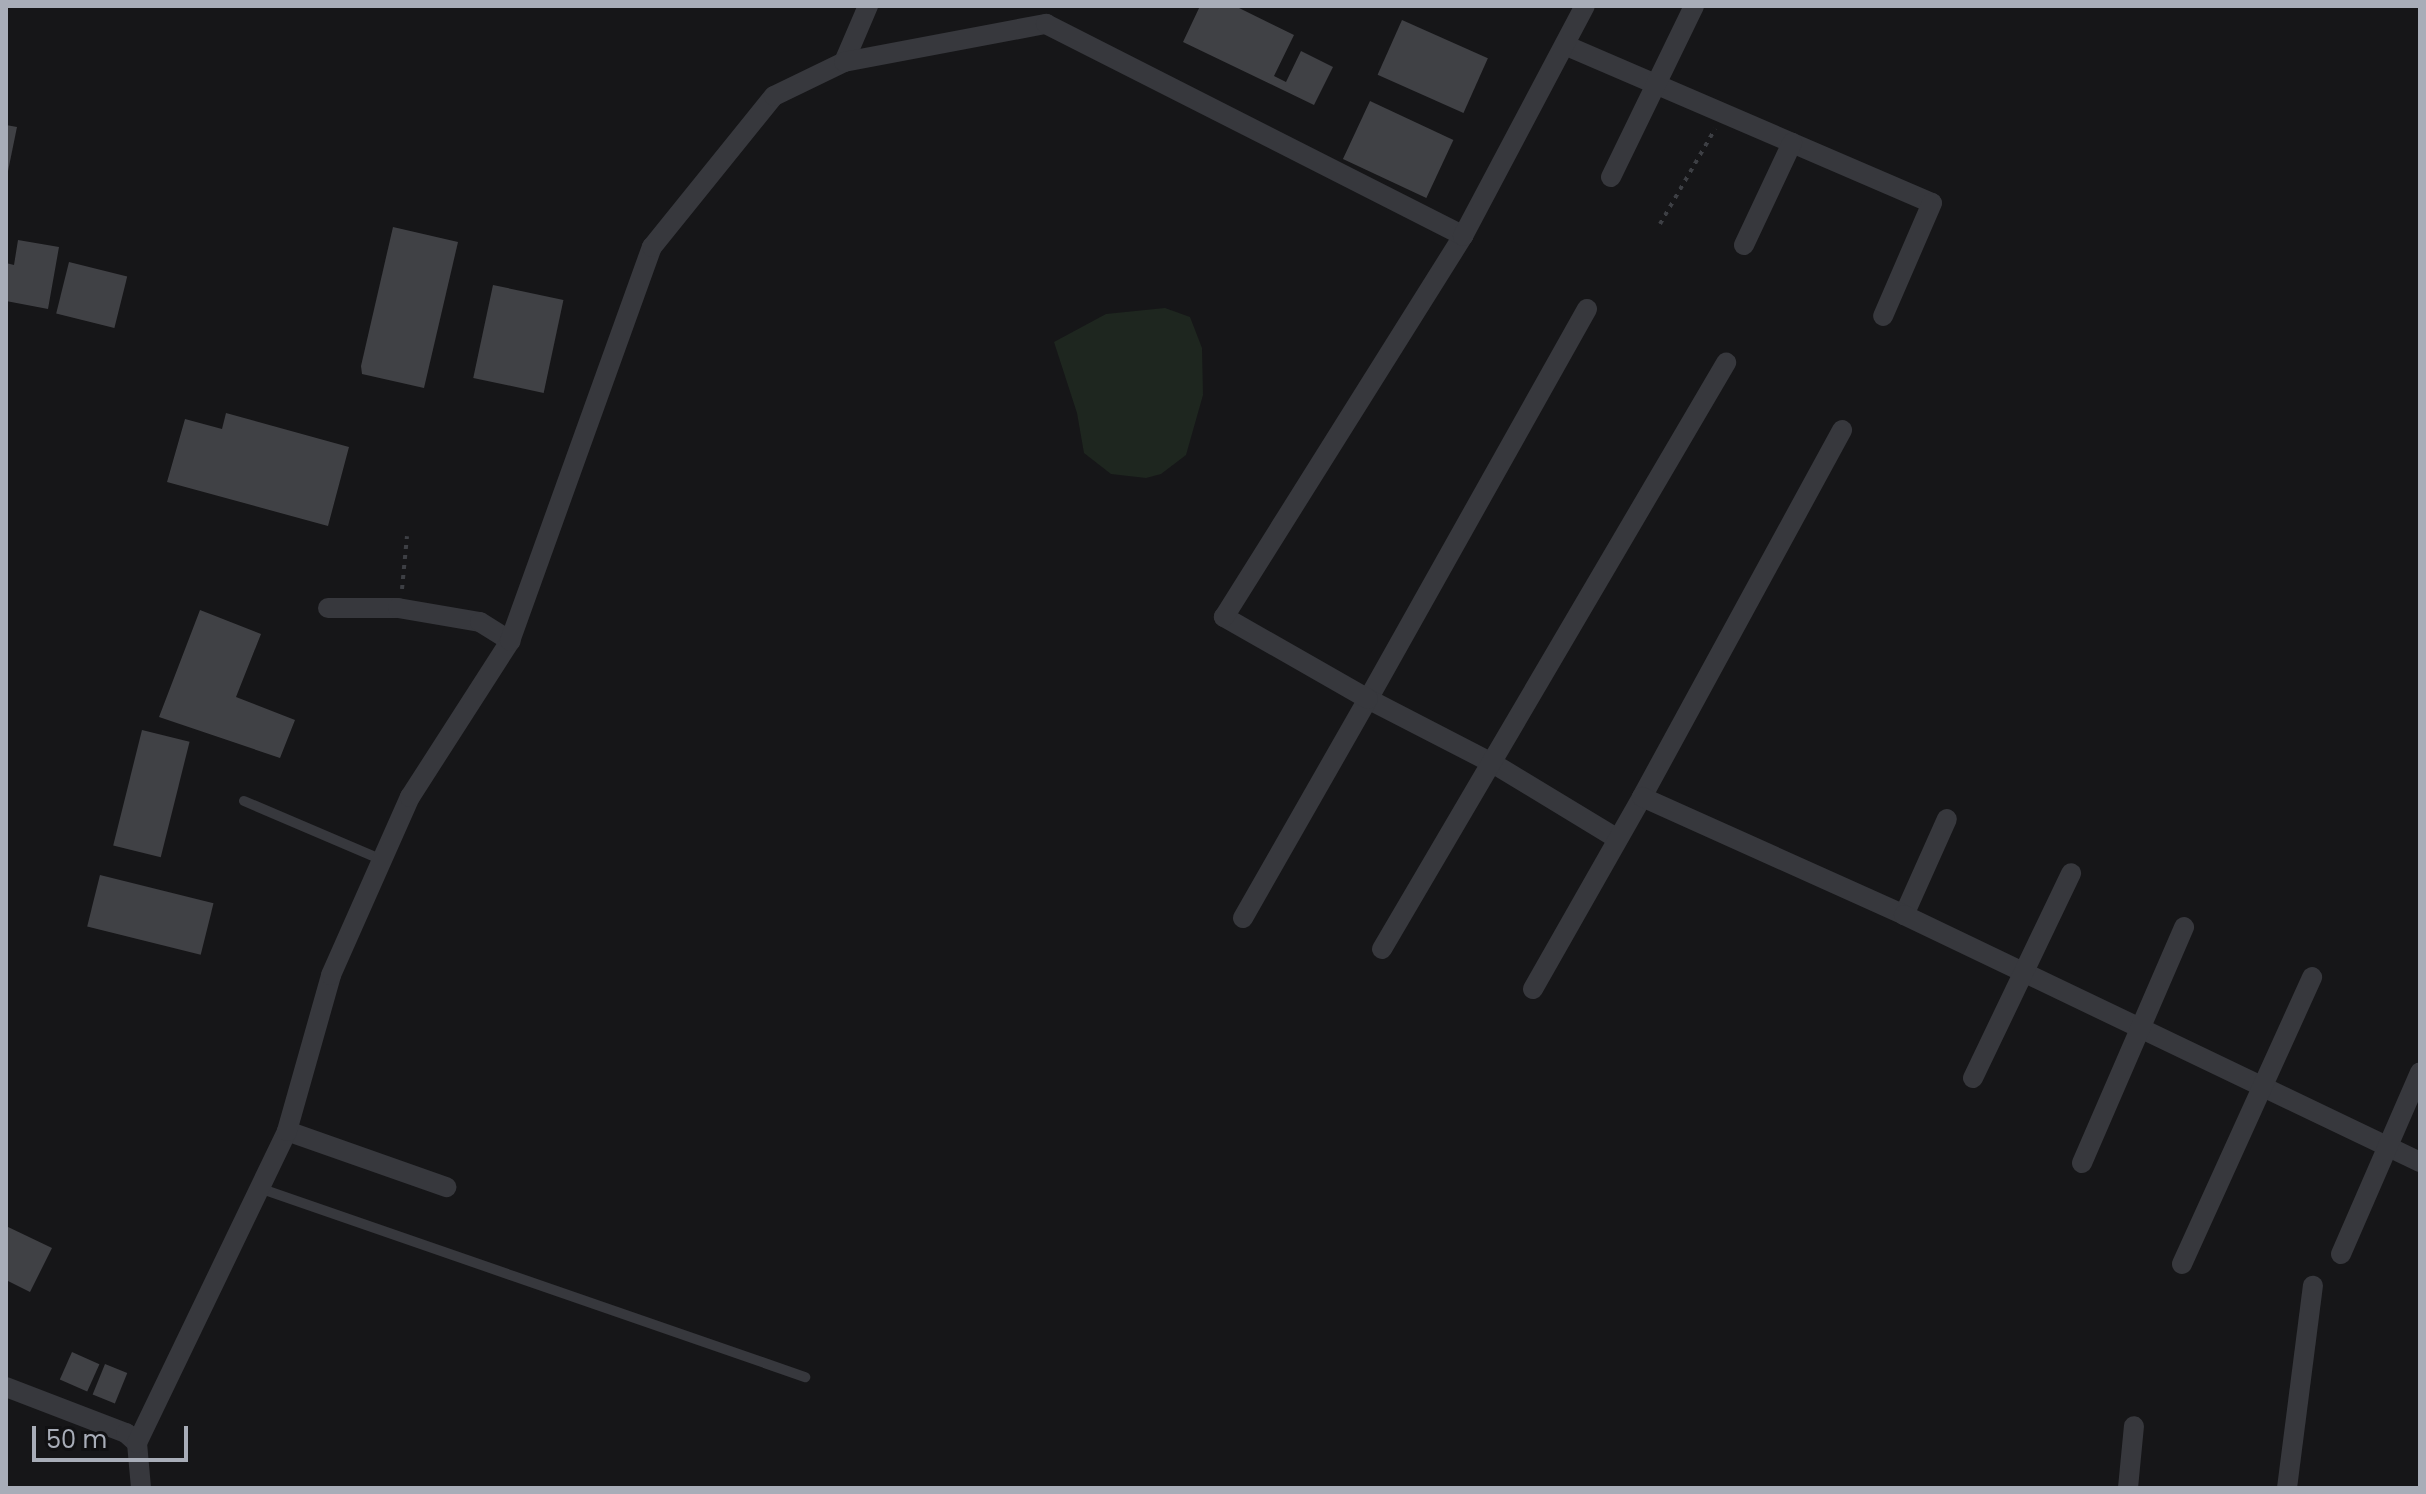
<!DOCTYPE html>
<html>
<head>
<meta charset="utf-8">
<style>
	body { margin:0 }
	#map { position:relative; width:2426px; height:1494px; overflow:hidden; background:#161618; font-family:Poppins,sans-serif }
	div>[style] { position:absolute }
	.green>* { inset:0; background:#1e261f }
	.building>* { inset:0; background:#404145; transform-origin:0 0 }
	.path>* { height:4px; margin-top:-2px; transform-origin:0; background:repeating-linear-gradient(90deg,#3d3f44 0 4px,transparent 0 10px) }
	.service>* { height:10px; margin:-5px; padding:0 5px; transform-origin:5px; border-radius:5px; background:#37383d }
	.minor>* { height:20px; margin:-10px; padding:0 10px; transform-origin:10px; border-radius:10px; background:#37383d }
	span { translate:-50% -50%; white-space:nowrap; text-align:center; line-height:1.15; -webkit-text-stroke:6px #111113; paint-order:stroke }
	.frame { position:absolute; inset:0; border:8px solid #a8adb8; pointer-events:none }
	.scale { position:absolute; left:32px; top:1426px; width:156px; height:36px; box-sizing:border-box; border:4px solid #a8adb8; border-top:0; padding-left:10px; font-size:24px; line-height:28px; white-space:nowrap; color:#a8adb8; -webkit-text-stroke:6px #111113; paint-order:stroke }
</style>
</head>
<body>
<div id="map">
	<div class="green">
		<i style="clip-path:polygon(1165px 308px,1190px 317px,1202px 348px,1203px 395px,1186px 455px,1161px 474px,1146px 478px,1111px 474px,1084px 453px,1077px 413px,1054px 342px,1106px 314px)"></i>
	</div>
	<div class="building">
		<i style="clip-path:polygon(1200px 6px,1235px 6px,1294px 35px,1274px 76px,1286px 82px,1301px 51px,1333px 67px,1314px 105px,1183px 42px)"></i>
		<i style="left:1402px;top:20px;width:94px;height:60px;rotate:24deg"></i>
		<i style="left:1370px;top:101px;width:92px;height:64px;rotate:25deg"></i>
		<i style="clip-path:polygon(6px 125px,17px 127px,7px 176px,6px 176px)"></i>
		<i style="clip-path:polygon(393px 227px,458px 242px,424px 388px,362px 374px,361px 366px)"></i>
		<i style="clip-path:polygon(18px 240px,59px 247px,48px 309px,6px 301px,6px 263px,14px 265px)"></i>
		<i style="left:69px;top:262px;width:60px;height:53px;rotate:14deg"></i>
		<i style="left:493px;top:285px;width:72px;height:95px;rotate:12deg"></i>
		<i style="clip-path:polygon(226px 413px,349px 447px,328px 526px,167px 482px,185px 419px,222px 429px)"></i>
		<i style="clip-path:polygon(200px 610px,261px 634px,236px 697px,295px 720px,280px 758px,159px 717px)"></i>
		<i style="left:142px;top:730px;width:49px;height:119px;rotate:14deg"></i>
		<i style="left:100px;top:875px;width:117px;height:53px;rotate:14deg"></i>
		<i style="clip-path:polygon(6px 1226px,52px 1248px,30px 1292px,6px 1280px)"></i>
		<i style="left:72px;top:1352px;width:30px;height:30px;rotate:24deg"></i>
		<i style="left:105px;top:1364px;width:24px;height:33px;rotate:22deg"></i>
	</div>
	<div class="path">
		<i style="left:1660px;top:224px;width:110px;rotate:-59.9deg"></i>
		<i style="left:402px;top:589px;width:53px;rotate:-84.6deg"></i>
	</div>
	<div class="service">
		<i style="left:244px;top:801px;width:150px;rotate:23.1deg"></i>
		<i style="left:262px;top:1189px;width:575px;rotate:19.1deg"></i>
	</div>
	<div class="minor">
		<i style="left:1567px;top:46px;width:397px;rotate:23.3deg"></i>
		<i style="left:1932px;top:203px;width:123px;rotate:113.4deg"></i>
		<i style="left:844px;top:62px;width:61px;rotate:-66.8deg"></i>
		<i style="left:1611px;top:177px;width:190px;rotate:-64.1deg"></i>
		<i style="left:1744px;top:245px;width:113px;rotate:-64.8deg"></i>
		<i style="left:1587px;top:309px;width:447px;rotate:119.3deg"></i>
		<i style="left:1368px;top:699px;width:142px;rotate:27.3deg"></i>
		<i style="left:1494px;top:764px;width:143px;rotate:31.2deg"></i>
		<i style="left:328px;top:608px;width:70px"></i>
		<i style="left:398px;top:608px;width:83px;rotate:9.7deg"></i>
		<i style="left:480px;top:622px;width:36px;rotate:32deg"></i>
		<i style="left:1642px;top:797px;width:418px;rotate:-61.4deg"></i>
		<i style="left:1904px;top:915px;width:105px;rotate:-65.9deg"></i>
		<i style="left:1243px;top:918px;width:252px;rotate:-60.3deg"></i>
		<i style="left:1368px;top:699px;width:166px;rotate:-150.3deg"></i>
		<i style="left:1224px;top:617px;width:450px;rotate:-57.9deg"></i>
		<i style="left:1382px;top:949px;width:680px;rotate:-59.59deg"></i>
		<i style="left:1533px;top:989px;width:221px;rotate:-60.4deg"></i>
		<i style="left:1642px;top:797px;width:287px;rotate:24.2deg"></i>
		<i style="left:1904px;top:915px;width:572px;rotate:25.58deg"></i>
		<i style="left:1973px;top:1078px;width:227px;rotate:-64.4deg"></i>
		<i style="left:287px;top:1131px;width:169px;rotate:19.4deg"></i>
		<i style="left:2082px;top:1163px;width:257px;rotate:-66.6deg"></i>
		<i style="left:2341px;top:1254px;width:198px;rotate:-66.5deg"></i>
		<i style="left:2182px;top:1264px;width:315px;rotate:-65.6deg"></i>
		<i style="left:6px;top:1387px;width:129px;rotate:21deg"></i>
		<i style="left:126px;top:1433px;width:15px;rotate:42deg"></i>
		<i style="left:137px;top:1443px;width:45px;rotate:84.9deg"></i>
		<i style="left:137px;top:1443px;width:346px;rotate:-64.3deg"></i>
		<i style="left:287px;top:1131px;width:162px;rotate:-74.2deg"></i>
		<i style="left:331px;top:975px;width:195px;rotate:-66.1deg"></i>
		<i style="left:410px;top:797px;width:185px;rotate:-57.3deg"></i>
		<i style="left:510px;top:641px;width:419px;rotate:-70.2deg"></i>
		<i style="left:652px;top:247px;width:194px;rotate:-51.1deg"></i>
		<i style="left:774px;top:96px;width:78px;rotate:-25.9deg"></i>
		<i style="left:844px;top:62px;width:206px;rotate:-10.7deg"></i>
		<i style="left:1046px;top:24px;width:468px;rotate:26.9deg"></i>
		<i style="left:1463px;top:236px;width:260px;rotate:-62.1deg"></i>
		<i style="left:2128px;top:1488px;width:62px;rotate:-84.5deg"></i>
		<i style="left:2287px;top:1488px;width:204px;rotate:-82.7deg"></i>
	</div>
	<div class="frame"></div>
	<div class="scale">50 m</div>
</div>
</body>
</html>
